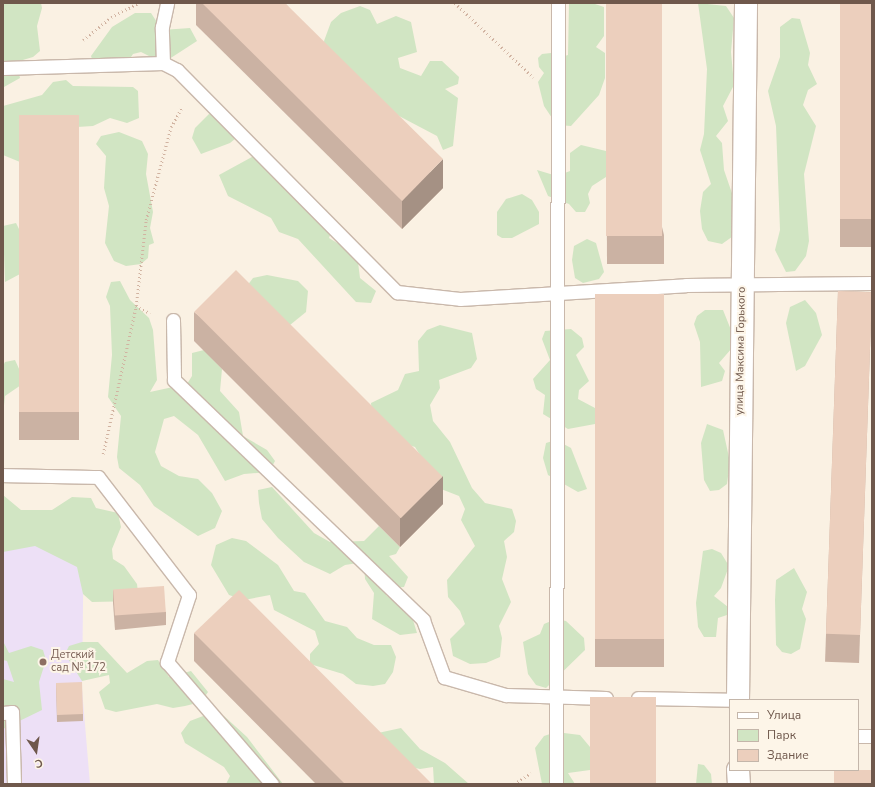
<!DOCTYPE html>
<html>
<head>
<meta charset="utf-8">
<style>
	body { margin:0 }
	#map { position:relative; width:875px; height:787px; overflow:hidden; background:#faf1e3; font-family:"Nunito Sans",sans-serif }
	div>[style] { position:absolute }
	.education>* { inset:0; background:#ede0f6 }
	.green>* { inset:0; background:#d1e5c3 }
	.path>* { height:2.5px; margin-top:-1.25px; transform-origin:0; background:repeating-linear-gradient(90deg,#d1b3a1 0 1px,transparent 0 4px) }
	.roads { filter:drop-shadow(1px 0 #c9b8ab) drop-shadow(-1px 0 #c9b8ab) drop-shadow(0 1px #c9b8ab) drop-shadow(0 -1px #c9b8ab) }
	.lane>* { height:13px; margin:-6.5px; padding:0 6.5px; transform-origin:6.5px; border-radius:6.5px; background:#fff }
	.secondary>* { height:22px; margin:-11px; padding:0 11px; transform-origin:11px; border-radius:11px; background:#fff }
	.wall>* { inset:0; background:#cbb2a3; transform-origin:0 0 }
	.shaded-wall>* { inset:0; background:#a59184 }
	.building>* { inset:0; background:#eccfbd; transform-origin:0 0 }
	.dots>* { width:11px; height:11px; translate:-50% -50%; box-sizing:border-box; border:2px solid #fdf5e8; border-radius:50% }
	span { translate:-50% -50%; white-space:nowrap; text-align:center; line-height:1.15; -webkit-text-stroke:4px #fdf5e8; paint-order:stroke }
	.street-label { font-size:11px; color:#6f584c }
	.education-label { font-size:11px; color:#785e54 }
	.left { translate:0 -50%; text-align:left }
	.frame { position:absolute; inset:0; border:4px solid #6f584c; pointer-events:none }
	.legend { position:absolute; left:729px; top:699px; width:130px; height:72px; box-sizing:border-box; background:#fdf5e8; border:1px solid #c4b6aa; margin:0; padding:5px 7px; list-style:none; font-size:12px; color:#6f584c }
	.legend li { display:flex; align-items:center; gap:8px; height:20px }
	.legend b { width:20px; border:1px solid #c4b6aa }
	.north { position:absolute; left:16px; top:731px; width:40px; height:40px; -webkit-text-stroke:3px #fdf5e8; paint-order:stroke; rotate:167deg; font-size:11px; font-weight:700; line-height:16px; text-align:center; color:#6f584c }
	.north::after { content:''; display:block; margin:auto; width:14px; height:18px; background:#6f584c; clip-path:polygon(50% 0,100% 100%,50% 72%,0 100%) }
</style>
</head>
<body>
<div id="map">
	<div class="education">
		<i style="clip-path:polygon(3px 519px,84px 521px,82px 689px,90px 784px,3px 784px)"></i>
	</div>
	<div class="green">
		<i style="clip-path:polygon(3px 3px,41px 3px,42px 8px,37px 26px,40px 51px,33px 57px,16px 62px,20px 78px,4px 87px)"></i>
		<i style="clip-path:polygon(569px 3px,592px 3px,604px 7px,604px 36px,596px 47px,605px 53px,605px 78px,599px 95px,571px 126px,558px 125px,552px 118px,544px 106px,538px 82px,544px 73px,539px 67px,538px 58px,542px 54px,551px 53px,558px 58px,568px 55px)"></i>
		<i style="clip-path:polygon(698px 3px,726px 6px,734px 18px,731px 52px,734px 85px,723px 106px,728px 121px,716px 136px,722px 143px,724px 170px,736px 205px,736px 234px,722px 244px,708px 241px,702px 229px,700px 211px,703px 192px,711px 184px,700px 150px,704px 134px,707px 69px)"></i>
		<i style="clip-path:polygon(360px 6px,370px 10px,377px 24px,396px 16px,411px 22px,417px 52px,398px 58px,400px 68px,421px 76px,430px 61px,442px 61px,459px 77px,458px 84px,445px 89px,458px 98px,453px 146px,443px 150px,437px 136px,380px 106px,325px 48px,324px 41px,331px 22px,341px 13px)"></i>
		<i style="clip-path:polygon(135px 13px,151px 13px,162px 30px,190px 28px,197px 41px,163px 63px,141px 52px,133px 54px,129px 60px,94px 65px,91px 56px,112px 27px)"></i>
		<i style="clip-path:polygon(792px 18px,800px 19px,810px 53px,808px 65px,817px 84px,808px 90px,803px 105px,816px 126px,804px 174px,809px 241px,806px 256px,795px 271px,786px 272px,775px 250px,780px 230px,776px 126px,768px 91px,780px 57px,780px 27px)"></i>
		<i style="clip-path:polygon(66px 80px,73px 86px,133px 87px,138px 91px,139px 118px,127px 123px,110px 118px,93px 126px,77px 127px,20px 162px,3px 155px,3px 106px,42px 95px,53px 82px)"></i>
		<i style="clip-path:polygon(209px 114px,224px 117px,241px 134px,230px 143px,201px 154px,192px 138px,195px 128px)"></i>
		<i style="clip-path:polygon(119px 132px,142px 141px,148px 154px,146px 174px,153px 212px,150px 228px,154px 243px,149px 245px,148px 258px,141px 264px,126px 266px,114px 261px,105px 243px,109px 206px,104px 188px,106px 156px,96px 144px,101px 136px)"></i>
		<i style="clip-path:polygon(581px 145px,606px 151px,606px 177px,592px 186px,588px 194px,590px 203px,585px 212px,576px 212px,569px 204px,548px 196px,537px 170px,557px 176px,570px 171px,570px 153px)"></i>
		<i style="clip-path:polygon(259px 153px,309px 202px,327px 210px,333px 227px,329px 238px,347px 249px,358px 262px,360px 278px,376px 291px,371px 303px,356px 302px,298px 239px,279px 232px,271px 218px,228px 196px,219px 175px)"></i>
		<i style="clip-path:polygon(522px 194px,532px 200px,539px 212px,539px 224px,512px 238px,502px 238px,497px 235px,497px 212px,506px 199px)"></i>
		<i style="clip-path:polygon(16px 223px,20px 231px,20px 274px,5px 282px,3px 226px)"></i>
		<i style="clip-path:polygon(587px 239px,596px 243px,604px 272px,599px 279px,583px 283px,575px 278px,572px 260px,574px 246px)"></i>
		<i style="clip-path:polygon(267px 275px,298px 281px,308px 291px,306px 312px,290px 325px,247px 286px,253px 278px)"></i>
		<i style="clip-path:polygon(120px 281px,130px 300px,149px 318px,153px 330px,157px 380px,150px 392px,187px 384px,192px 376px,192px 353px,204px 350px,222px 369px,220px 391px,239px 412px,243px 436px,267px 450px,275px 461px,269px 472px,244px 474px,225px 481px,198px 435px,174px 416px,164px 419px,155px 452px,161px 466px,179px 476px,198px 479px,212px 493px,222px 511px,215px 528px,198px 536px,154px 506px,140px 485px,119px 468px,117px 457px,121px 416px,108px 397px,112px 355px,110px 306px,106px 297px,111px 282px)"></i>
		<i style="clip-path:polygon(805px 300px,816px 313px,822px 335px,805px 366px,796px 371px,786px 323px,790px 307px)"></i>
		<i style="clip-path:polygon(705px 310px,723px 310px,733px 335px,732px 348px,719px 363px,725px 371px,722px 381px,701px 387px,700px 342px,694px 324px,697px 316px)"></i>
		<i style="clip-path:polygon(440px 325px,472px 333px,477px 359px,471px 368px,439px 380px,440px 388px,430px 405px,433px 421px,450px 442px,472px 488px,485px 503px,512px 509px,516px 521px,514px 532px,504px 541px,507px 557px,502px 579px,511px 602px,499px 626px,502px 638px,500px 657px,486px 663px,470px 664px,453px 656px,450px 639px,465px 624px,460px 611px,448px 597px,447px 580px,475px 546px,461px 520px,465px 509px,459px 496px,441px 489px,415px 447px,402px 443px,372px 417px,371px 403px,398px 390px,405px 374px,419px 371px,418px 341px,427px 330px)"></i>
		<i style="clip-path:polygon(571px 329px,582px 338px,584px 347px,576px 355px,589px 381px,579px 390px,578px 399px,595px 408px,595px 424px,568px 429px,543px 414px,545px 395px,536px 389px,533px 379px,550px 360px,542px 339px,545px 331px)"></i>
		<i style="clip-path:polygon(15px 360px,20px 371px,21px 385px,5px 396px,3px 415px,3px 366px,5px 362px)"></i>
		<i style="clip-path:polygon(707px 424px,723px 430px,730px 462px,727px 484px,719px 490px,710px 491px,704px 480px,701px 443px)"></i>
		<i style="clip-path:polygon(556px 440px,571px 448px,587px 489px,578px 492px,548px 475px,543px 458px,546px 443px)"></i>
		<i style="clip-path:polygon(272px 487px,314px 533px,330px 542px,364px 541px,379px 526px,400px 547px,396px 554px,389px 556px,408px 577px,404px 587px,390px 588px,386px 595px,412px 617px,417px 633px,400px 635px,372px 619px,374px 593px,365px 579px,364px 562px,345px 565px,330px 574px,304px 562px,278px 538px,262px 519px,259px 503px,258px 490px)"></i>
		<i style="clip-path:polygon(3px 495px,21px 510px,52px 510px,72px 497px,91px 498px,96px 508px,118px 513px,121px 527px,112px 549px,113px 559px,124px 566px,137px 584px,139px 601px,92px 602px,83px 594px,77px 567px,35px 546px,3px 552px)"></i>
		<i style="clip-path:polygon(232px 538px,246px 541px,278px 565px,294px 591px,305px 593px,325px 621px,347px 627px,357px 638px,374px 645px,391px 645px,396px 657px,393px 672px,385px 684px,373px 686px,356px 684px,343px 674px,310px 664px,310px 654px,319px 644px,315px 631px,274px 610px,270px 595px,244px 600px,229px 595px,211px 565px,216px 545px)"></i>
		<i style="clip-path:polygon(712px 549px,721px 553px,729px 566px,721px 588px,714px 596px,728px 607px,727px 615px,718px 618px,716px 637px,704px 637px,698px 627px,696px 603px,703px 551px)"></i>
		<i style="clip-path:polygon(794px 568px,807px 592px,802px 609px,806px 619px,800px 649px,791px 654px,782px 652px,776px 645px,775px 600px,776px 580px)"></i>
		<i style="clip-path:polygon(556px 619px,566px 621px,584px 638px,585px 650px,546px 688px,536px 685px,528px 674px,523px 642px,540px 634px,544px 624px)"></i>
		<i style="clip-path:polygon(3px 641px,9px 653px,31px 646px,43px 650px,46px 660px,39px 682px,42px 710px,3px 729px,3px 679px,14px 682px,7px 661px,3px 660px)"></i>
		<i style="clip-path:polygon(82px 642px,98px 642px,127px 673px,147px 661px,158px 660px,169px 677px,191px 671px,208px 692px,201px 702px,185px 706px,173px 708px,157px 704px,116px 712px,105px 709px,99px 692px,110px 683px,109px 675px,82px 681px,65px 654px,69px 646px)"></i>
		<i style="clip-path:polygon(211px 713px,224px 716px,247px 737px,283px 784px,226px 784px,230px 776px,224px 767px,185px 743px,181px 733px,190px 721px)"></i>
		<i style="clip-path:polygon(401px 728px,420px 749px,445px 763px,469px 784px,434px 784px,433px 767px,420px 769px,406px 766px,378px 733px)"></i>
		<i style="clip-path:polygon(556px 732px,580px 735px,590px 747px,590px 770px,568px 773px,575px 784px,542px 784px,535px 748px,544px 736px)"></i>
		<i style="clip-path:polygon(698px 764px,704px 765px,711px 774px,712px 784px,696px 784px)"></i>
	</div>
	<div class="path">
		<i style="left:455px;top:3px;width:108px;rotate:43.5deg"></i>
		<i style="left:83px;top:40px;width:36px;rotate:-39deg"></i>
		<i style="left:111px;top:17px;width:31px;rotate:-27deg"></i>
		<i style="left:136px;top:306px;width:16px;rotate:27deg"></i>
		<i style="left:103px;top:454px;width:152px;rotate:-77.4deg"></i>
		<i style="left:136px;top:306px;width:87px;rotate:-83.4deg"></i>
		<i style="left:146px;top:220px;width:96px;rotate:-75deg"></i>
		<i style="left:171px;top:127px;width:23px;rotate:-61deg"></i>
		<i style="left:514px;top:784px;width:20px;rotate:-33deg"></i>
	</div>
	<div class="roads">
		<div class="lane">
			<i style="left:163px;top:63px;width:16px;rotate:27deg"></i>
			<i style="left:177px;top:70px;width:313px;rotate:45.3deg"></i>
			<i style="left:397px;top:292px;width:63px;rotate:6.3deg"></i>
			<i style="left:460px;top:299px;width:226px;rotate:-3.5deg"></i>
			<i style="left:686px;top:285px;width:186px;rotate:-0.6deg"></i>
			<i style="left:3px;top:68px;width:160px;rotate:-1.8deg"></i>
			<i style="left:163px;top:63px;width:36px;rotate:-92deg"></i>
			<i style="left:162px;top:27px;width:25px;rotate:-78deg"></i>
			<i style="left:173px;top:320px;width:60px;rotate:89deg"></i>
			<i style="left:174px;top:380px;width:346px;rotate:43.9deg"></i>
			<i style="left:423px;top:620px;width:61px;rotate:69.8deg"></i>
			<i style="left:444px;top:677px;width:65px;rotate:16.2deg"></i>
			<i style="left:506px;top:695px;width:100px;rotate:1.7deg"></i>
			<i style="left:3px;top:475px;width:95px;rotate:1.2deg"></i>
			<i style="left:98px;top:477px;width:149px;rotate:52.4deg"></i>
			<i style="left:189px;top:595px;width:71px;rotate:108.2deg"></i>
			<i style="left:167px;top:662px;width:161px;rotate:49.3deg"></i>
			<i style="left:638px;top:698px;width:100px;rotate:1.1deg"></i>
			<i style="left:3px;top:713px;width:9px;rotate:-6deg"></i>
			<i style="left:12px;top:712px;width:72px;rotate:88.4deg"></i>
			<i style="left:858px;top:736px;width:14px"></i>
			<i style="left:556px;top:784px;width:781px;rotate:-89.85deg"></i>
		</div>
		<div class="secondary">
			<i style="left:738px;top:700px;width:697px;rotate:-89.34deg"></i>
			<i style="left:738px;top:770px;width:14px;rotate:86deg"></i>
		</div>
	</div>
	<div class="wall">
		<i style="clip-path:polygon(196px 3px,285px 3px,443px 188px,402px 229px,196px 25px)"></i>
		<i style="clip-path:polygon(606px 3px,664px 235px,664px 264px,607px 264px)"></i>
		<i style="left:840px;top:3px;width:32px;height:244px"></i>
		<i style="left:19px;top:115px;width:60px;height:325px"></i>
		<i style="left:838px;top:291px;width:34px;height:371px;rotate:2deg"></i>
		<i style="left:595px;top:294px;width:69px;height:373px"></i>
		<i style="clip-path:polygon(194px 312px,443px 504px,400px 547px,194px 341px)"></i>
		<i style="clip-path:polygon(113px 590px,166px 612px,166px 625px,115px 630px,113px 603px)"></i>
		<i style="clip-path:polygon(194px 633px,432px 784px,316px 784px,194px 661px)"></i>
		<i style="clip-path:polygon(56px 683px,83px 714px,83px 721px,57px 722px)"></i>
	</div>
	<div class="shaded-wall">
		<i style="clip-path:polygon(443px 159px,443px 188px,402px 229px,402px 201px)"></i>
		<i style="clip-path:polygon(443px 476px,443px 504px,400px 547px,400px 518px)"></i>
	</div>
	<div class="building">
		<i style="clip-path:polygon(202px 3px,285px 3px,443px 159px,402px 201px)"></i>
		<i style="left:606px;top:3px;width:56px;height:233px"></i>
		<i style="left:840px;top:3px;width:32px;height:216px"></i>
		<i style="left:19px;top:115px;width:60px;height:297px"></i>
		<i style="left:236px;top:270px;width:292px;height:59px;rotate:45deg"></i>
		<i style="left:838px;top:291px;width:34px;height:343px;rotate:2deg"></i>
		<i style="left:595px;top:294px;width:69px;height:345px"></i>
		<i style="left:164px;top:586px;width:26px;height:51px;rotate:86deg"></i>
		<i style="clip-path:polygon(239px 590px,432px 784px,345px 784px,194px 633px)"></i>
		<i style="left:82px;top:682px;width:32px;height:26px;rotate:88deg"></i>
		<i style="left:590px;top:697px;width:66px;height:87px"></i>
		<i style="left:3px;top:716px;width:1px;height:68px"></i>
		<i style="left:834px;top:770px;width:38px;height:14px"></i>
	</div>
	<div class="dots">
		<i style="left:43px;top:662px;background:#8d6e63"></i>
	</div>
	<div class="street-label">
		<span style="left:741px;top:351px;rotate:-89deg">улица Максима Горького</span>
	</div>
	<div class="education-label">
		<span class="left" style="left:51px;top:662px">Детский<br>сад № 172</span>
	</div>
	<div class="frame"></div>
	<ul class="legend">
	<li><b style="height:5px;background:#fff"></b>Улица</li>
	<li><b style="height:11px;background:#d1e5c3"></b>Парк</li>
	<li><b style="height:11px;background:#eccfbd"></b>Здание</li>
	</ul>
	<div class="north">С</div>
</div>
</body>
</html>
